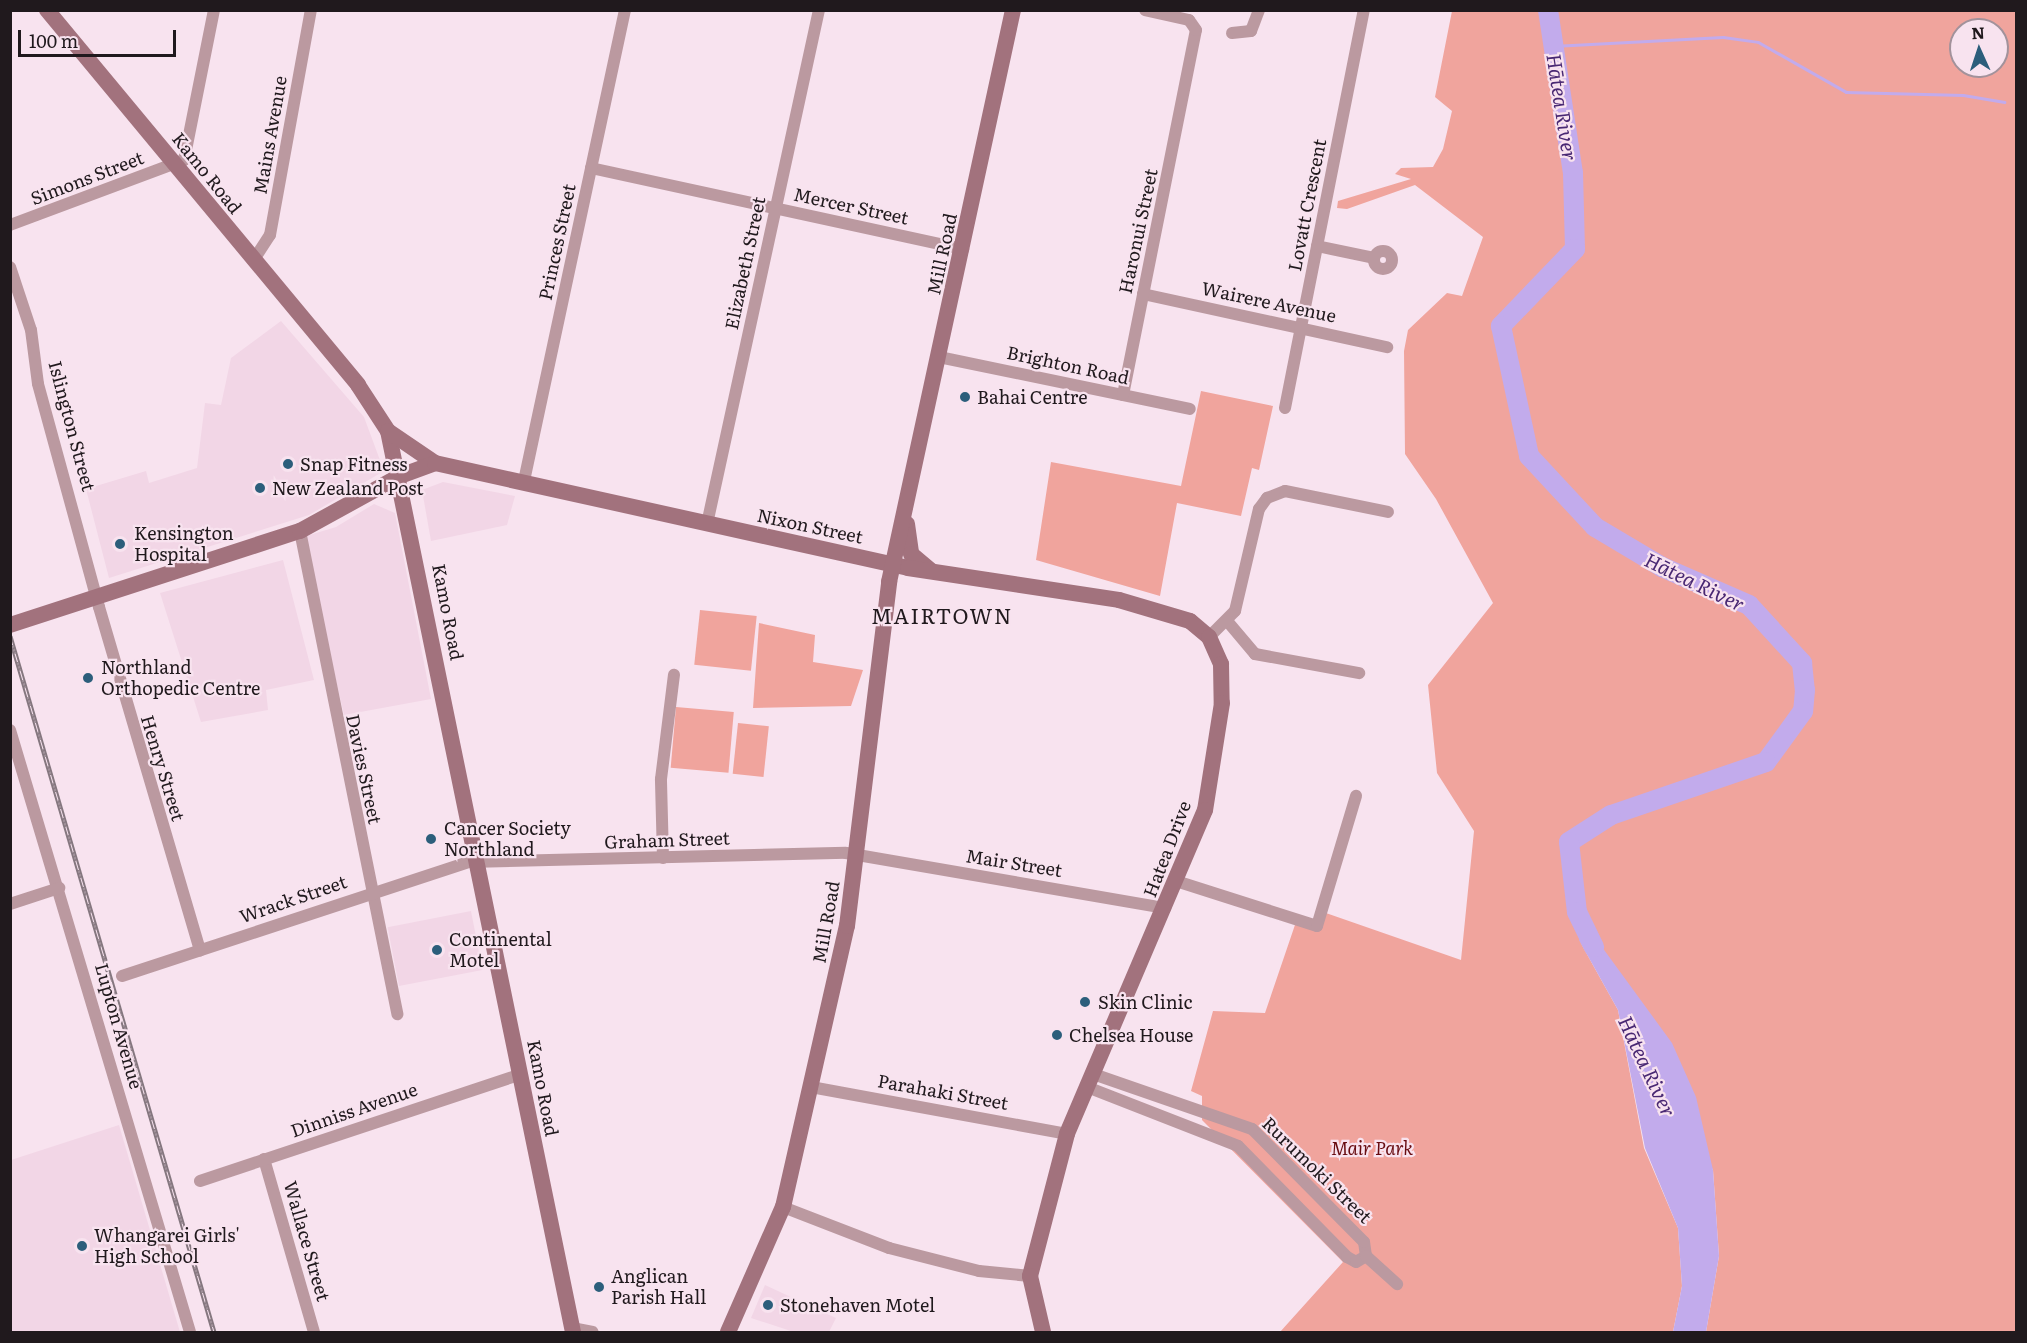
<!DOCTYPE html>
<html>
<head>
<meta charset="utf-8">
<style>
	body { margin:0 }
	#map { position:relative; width:2027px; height:1343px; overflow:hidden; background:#f8e3ef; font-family:Literata,serif }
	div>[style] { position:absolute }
	.built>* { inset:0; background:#f2d6e6; transform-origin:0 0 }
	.green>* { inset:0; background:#f0a49d; transform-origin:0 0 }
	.water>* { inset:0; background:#c2abec }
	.stream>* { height:3px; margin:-1.5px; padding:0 1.5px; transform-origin:1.5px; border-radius:1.5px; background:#c2abec }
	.river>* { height:20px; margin:-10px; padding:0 10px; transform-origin:10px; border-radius:10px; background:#c2abec }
	.street>* { height:12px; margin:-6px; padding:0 6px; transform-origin:6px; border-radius:6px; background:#bb99a0 }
	.street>.ring { margin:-6px; padding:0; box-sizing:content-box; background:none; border:12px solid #bb99a0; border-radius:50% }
	.secondary>* { height:16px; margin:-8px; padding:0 8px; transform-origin:8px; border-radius:8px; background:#a2727d }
	.rail>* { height:5px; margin-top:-2.5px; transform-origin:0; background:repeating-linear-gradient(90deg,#f8e3ef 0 9px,#85777f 0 18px); box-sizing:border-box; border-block:2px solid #85777f }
	.dots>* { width:16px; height:16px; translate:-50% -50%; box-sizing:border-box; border:3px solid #f8e3ef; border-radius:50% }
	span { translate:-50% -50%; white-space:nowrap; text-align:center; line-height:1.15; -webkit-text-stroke:4.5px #f8e3ef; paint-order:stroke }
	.street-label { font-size:18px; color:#20191d }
	.poi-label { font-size:18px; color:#20191d }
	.left { translate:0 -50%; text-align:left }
	.park-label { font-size:18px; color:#680c11; font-style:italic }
	.water-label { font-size:20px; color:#492873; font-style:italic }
	.quarter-label { font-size:21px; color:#20191d; letter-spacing:1.5px }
	.frame { position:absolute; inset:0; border:12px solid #20191d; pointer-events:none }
	.north { position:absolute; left:1949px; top:18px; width:60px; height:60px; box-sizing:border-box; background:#f8e3ef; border:2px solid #a2929b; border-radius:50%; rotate:357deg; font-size:16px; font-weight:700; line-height:24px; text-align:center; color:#20191d }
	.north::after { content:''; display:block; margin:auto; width:21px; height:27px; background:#2c5e7b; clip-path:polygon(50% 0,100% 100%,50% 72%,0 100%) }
	.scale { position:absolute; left:18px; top:30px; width:158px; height:27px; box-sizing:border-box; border:3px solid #20191d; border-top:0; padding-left:8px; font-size:18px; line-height:21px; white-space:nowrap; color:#20191d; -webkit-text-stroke:4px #f8e3ef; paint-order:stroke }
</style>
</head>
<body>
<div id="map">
	<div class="built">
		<i style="clip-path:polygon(281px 321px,364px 417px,384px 471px,309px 515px,109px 578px,86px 489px,146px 471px,149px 483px,197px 468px,205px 403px,221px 405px,231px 358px)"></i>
		<i style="clip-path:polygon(443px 482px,515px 496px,507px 525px,431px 541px,422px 490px)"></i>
		<i style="clip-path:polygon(374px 504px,395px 513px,431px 699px,344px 715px,303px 537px,336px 527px)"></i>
		<i style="clip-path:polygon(283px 560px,314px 680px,266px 690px,268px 710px,201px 722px,160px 593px)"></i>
		<i style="left:471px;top:911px;width:60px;height:85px;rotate:79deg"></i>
		<i style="clip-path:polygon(119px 1125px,180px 1332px,11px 1332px,11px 1160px)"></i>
		<i style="clip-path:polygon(765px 1285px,836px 1318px,829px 1332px,794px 1332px,751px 1318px)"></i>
	</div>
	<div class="green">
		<i style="clip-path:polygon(evenodd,1452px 11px,2016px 11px,2016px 1332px,1706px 1332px,1719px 1256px,1713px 1170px,1579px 940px,1618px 1010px,1644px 1148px,1678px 1228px,1682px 1286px,1673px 1332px,1280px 1332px,1343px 1262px,1202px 1120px,1202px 1096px,1191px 1091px,1213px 1011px,1265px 1013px,1297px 919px,1315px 921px,1323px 912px,1461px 960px,1474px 831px,1437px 773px,1428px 685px,1493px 603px,1436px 499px,1405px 454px,1404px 351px,1408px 330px,1447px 293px,1462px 296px,1483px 237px,1415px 185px,1347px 209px,1337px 208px,1338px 201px,1411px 179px,1395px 174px,1401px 168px,1433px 167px,1443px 149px,1452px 111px,1435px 97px,1452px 11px,1961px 30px,1997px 30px,1997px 66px,1961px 66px,1961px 30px)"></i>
		<i style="clip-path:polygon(1201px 391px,1273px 406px,1259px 470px,1252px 468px,1241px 516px,1177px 503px,1160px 596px,1036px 560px,1051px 462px,1181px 486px)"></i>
		<i style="left:700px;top:610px;width:57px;height:55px;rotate:6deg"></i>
		<i style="clip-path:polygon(759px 623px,815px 635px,813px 662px,863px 670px,851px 706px,753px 708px)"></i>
		<i style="left:676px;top:707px;width:58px;height:61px;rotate:5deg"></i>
		<i style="left:738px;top:723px;width:31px;height:51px;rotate:6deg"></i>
	</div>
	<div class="water">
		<i style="clip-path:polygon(1583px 921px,1672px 1043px,1696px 1097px,1713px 1170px,1719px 1256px,1706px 1332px,1673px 1332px,1682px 1286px,1678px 1228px,1645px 1148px,1618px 1010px,1579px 940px)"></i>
	</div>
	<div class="stream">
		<i style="left:1553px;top:46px;width:170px;rotate:-3deg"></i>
		<i style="left:1723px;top:37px;width:35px;rotate:8deg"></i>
		<i style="left:1758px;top:42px;width:101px;rotate:29.6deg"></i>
		<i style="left:1846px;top:92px;width:117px;rotate:1.5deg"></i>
		<i style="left:1963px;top:95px;width:42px;rotate:9.7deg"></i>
	</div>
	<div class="river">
		<i style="left:1548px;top:10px;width:165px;rotate:81.3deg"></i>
		<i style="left:1573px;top:173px;width:76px;rotate:88.5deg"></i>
		<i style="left:1575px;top:249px;width:107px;rotate:133.9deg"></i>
		<i style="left:1501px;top:326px;width:133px;rotate:77.8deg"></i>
		<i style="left:1529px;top:456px;width:97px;rotate:47.1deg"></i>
		<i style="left:1595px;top:527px;width:78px;rotate:30.8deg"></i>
		<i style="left:1662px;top:567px;width:95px;rotate:23.6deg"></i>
		<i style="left:1749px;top:605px;width:79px;rotate:47.6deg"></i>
		<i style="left:1802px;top:663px;width:27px;rotate:84deg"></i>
		<i style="left:1805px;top:690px;width:21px;rotate:95deg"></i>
		<i style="left:1803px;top:711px;width:63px;rotate:126deg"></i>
		<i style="left:1766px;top:762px;width:164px;rotate:161.1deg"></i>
		<i style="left:1611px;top:815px;width:50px;rotate:147.3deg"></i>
		<i style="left:1569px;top:842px;width:70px;rotate:83.5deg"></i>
		<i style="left:1577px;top:912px;width:39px;rotate:64deg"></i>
	</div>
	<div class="street">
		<i style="left:1232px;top:33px;width:19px;rotate:-6deg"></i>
		<i style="left:1251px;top:31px;width:22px;rotate:-69deg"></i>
		<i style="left:591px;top:168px;width:381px;rotate:12.3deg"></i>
		<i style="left:10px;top:225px;width:186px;rotate:-20.5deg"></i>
		<i style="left:184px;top:160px;width:153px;rotate:-78.7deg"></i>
		<i style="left:1317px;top:246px;width:58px;rotate:11.9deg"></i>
		<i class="ring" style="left:1374px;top:251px;width:6px;height:6px"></i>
		<i style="left:253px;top:261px;width:31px;rotate:-57deg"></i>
		<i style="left:270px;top:235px;width:229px;rotate:-79.7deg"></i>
		<i style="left:10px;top:267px;width:66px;rotate:71.6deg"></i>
		<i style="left:31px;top:330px;width:54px;rotate:82.6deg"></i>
		<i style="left:38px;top:384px;width:231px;rotate:74.7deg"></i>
		<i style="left:99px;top:607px;width:358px;rotate:73.6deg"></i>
		<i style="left:1143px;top:294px;width:250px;rotate:12.3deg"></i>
		<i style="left:939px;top:357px;width:256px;rotate:11.7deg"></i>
		<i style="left:1123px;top:395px;width:372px;rotate:-78.7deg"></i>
		<i style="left:1196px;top:30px;width:12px;rotate:-125deg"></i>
		<i style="left:1189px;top:20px;width:45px;rotate:-167.2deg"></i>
		<i style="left:1285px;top:408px;width:406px;rotate:-78.8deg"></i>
		<i style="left:524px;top:481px;width:482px;rotate:-77.9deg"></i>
		<i style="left:707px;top:524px;width:526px;rotate:-77.71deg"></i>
		<i style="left:300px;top:531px;width:493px;rotate:78.6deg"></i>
		<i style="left:1228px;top:622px;width:42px;rotate:49.8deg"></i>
		<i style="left:1255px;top:654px;width:106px;rotate:10.4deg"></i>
		<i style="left:1209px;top:637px;width:37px;rotate:-45deg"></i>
		<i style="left:1235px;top:611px;width:105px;rotate:-76.8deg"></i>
		<i style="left:1259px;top:509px;width:14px;rotate:-54deg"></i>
		<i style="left:1267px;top:498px;width:19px;rotate:-21deg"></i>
		<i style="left:1285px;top:491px;width:105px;rotate:11.5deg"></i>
		<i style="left:10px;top:730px;width:628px;rotate:73.35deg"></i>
		<i style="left:663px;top:858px;width:79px;rotate:-91.5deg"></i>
		<i style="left:661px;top:779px;width:105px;rotate:-82.9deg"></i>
		<i style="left:1176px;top:881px;width:148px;rotate:17.7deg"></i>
		<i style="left:1317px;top:926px;width:136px;rotate:-73.3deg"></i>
		<i style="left:10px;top:904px;width:52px;rotate:-18.1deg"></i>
		<i style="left:122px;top:976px;width:365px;rotate:-18.2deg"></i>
		<i style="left:469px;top:862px;width:377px;rotate:-1.4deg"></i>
		<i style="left:846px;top:853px;width:324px;rotate:9.8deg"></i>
		<i style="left:811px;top:1087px;width:260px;rotate:10.4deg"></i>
		<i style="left:1087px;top:1087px;width:162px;rotate:21.3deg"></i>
		<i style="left:1238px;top:1146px;width:156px;rotate:45.5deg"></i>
		<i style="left:1347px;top:1257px;width:10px;rotate:29deg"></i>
		<i style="left:1356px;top:1262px;width:12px;rotate:-31deg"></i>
		<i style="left:1366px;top:1256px;width:14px;rotate:-98deg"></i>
		<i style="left:1364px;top:1242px;width:159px;rotate:-134.7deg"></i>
		<i style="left:1252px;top:1129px;width:168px;rotate:-160.9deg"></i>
		<i style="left:264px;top:1159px;width:180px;rotate:73.9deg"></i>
		<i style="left:200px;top:1181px;width:338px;rotate:-18.4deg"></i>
		<i style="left:783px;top:1207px;width:114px;rotate:21.1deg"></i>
		<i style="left:889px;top:1248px;width:93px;rotate:14.3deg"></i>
		<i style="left:979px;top:1271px;width:51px;rotate:5.6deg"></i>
		<i style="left:1366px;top:1256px;width:42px;rotate:42.1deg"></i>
		<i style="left:572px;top:1328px;width:21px;rotate:11deg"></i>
	</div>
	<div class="secondary">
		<i style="left:47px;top:10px;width:487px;rotate:50.3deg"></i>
		<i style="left:358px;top:385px;width:55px;rotate:56.9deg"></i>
		<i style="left:388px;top:431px;width:920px;rotate:78.4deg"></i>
		<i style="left:388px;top:431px;width:57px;rotate:34.2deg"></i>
		<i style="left:907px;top:524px;width:30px;rotate:82deg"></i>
		<i style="left:911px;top:554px;width:26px;rotate:40deg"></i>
		<i style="left:10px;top:625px;width:305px;rotate:-18deg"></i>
		<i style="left:300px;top:531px;width:114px;rotate:-28.8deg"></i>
		<i style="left:400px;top:476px;width:37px;rotate:-20deg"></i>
		<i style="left:435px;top:463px;width:485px;rotate:12.5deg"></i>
		<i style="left:908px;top:568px;width:213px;rotate:8.6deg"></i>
		<i style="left:1119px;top:600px;width:74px;rotate:16.5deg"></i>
		<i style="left:1190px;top:621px;width:25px;rotate:40deg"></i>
		<i style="left:1209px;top:637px;width:30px;rotate:66deg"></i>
		<i style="left:1221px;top:664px;width:39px;rotate:89deg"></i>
		<i style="left:1222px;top:703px;width:108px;rotate:99deg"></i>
		<i style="left:1205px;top:810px;width:352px;rotate:113.1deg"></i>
		<i style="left:1067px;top:1134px;width:147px;rotate:104.6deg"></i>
		<i style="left:1030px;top:1276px;width:57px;rotate:76.9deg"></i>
		<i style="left:728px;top:1332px;width:137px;rotate:-66.3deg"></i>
		<i style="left:783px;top:1207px;width:288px;rotate:-77.2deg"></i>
		<i style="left:847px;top:926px;width:347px;rotate:-83deg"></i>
		<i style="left:889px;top:582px;width:585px;rotate:-77.77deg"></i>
	</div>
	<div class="rail">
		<i style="left:10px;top:636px;width:725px;rotate:73.66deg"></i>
	</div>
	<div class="dots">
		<i style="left:965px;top:397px;background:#2c5e7b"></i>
		<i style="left:288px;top:464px;background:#2c5e7b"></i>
		<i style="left:260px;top:488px;background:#2c5e7b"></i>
		<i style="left:120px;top:544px;background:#2c5e7b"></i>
		<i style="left:88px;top:678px;background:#2c5e7b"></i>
		<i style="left:431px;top:839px;background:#2c5e7b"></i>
		<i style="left:437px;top:950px;background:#2c5e7b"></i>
		<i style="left:1085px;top:1002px;background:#2c5e7b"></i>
		<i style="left:1057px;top:1035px;background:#2c5e7b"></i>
		<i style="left:82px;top:1246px;background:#2c5e7b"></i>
		<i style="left:599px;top:1287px;background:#2c5e7b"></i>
		<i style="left:768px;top:1305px;background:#2c5e7b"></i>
	</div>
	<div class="street-label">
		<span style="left:270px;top:135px;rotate:-80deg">Mains Avenue</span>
		<span style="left:207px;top:173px;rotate:51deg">Kamo Road</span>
		<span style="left:87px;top:178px;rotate:-21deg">Simons Street</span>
		<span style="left:1307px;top:205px;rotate:-79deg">Lovatt Crescent</span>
		<span style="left:851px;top:206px;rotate:12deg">Mercer Street</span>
		<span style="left:1138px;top:231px;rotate:-78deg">Haronui Street</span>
		<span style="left:557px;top:242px;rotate:-78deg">Princes Street</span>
		<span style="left:942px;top:254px;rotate:-78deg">Mill Road</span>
		<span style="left:745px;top:263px;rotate:-78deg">Elizabeth Street</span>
		<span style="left:1269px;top:302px;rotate:12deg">Wairere Avenue</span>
		<span style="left:1068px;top:365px;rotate:12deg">Brighton Road</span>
		<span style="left:72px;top:426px;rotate:75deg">Islington Street</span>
		<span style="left:810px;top:526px;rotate:12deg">Nixon Street</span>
		<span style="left:448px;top:612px;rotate:79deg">Kamo Road</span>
		<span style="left:163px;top:768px;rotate:73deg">Henry Street</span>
		<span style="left:364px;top:769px;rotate:78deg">Davies Street</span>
		<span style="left:667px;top:840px;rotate:-2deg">Graham Street</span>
		<span style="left:1167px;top:849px;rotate:-69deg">Hatea Drive</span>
		<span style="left:1014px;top:863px;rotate:9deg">Mair Street</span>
		<span style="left:293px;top:899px;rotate:-19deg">Wrack Street</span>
		<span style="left:826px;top:922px;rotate:-80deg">Mill Road</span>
		<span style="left:119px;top:1026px;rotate:74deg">Lupton Avenue</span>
		<span style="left:543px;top:1088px;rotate:79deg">Kamo Road</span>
		<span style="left:943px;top:1092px;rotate:10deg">Parahaki Street</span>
		<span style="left:354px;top:1110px;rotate:-19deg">Dinniss Avenue</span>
		<span style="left:1317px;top:1170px;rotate:44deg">Rurumoki Street</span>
		<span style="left:307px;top:1241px;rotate:74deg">Wallace Street</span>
	</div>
	<div class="poi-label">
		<span class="left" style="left:977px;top:397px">Bahai Centre</span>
		<span class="left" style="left:300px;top:464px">Snap Fitness</span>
		<span class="left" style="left:272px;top:488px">New Zealand Post</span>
		<span class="left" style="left:134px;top:544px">Kensington<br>Hospital</span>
		<span class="left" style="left:101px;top:678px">Northland<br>Orthopedic Centre</span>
		<span class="left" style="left:444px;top:839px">Cancer Society<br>Northland</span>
		<span class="left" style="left:449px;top:950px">Continental<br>Motel</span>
		<span class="left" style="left:1098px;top:1002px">Skin Clinic</span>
		<span class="left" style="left:1069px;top:1035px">Chelsea House</span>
		<span class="left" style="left:94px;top:1246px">Whangarei Girls'<br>High School</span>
		<span class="left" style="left:611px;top:1287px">Anglican<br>Parish Hall</span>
		<span class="left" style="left:780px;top:1305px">Stonehaven Motel</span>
	</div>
	<div class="park-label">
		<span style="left:1372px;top:1148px">Mair Park</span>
	</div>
	<div class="water-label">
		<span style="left:1563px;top:107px;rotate:81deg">Hātea River</span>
		<span style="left:1695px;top:581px;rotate:26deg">Hātea River</span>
		<span style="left:1648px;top:1066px;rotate:65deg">Hātea River</span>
	</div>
	<div class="quarter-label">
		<span style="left:942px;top:615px">MAIRTOWN</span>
	</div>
	<div class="frame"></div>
	<div class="north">N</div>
	<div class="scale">100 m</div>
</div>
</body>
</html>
